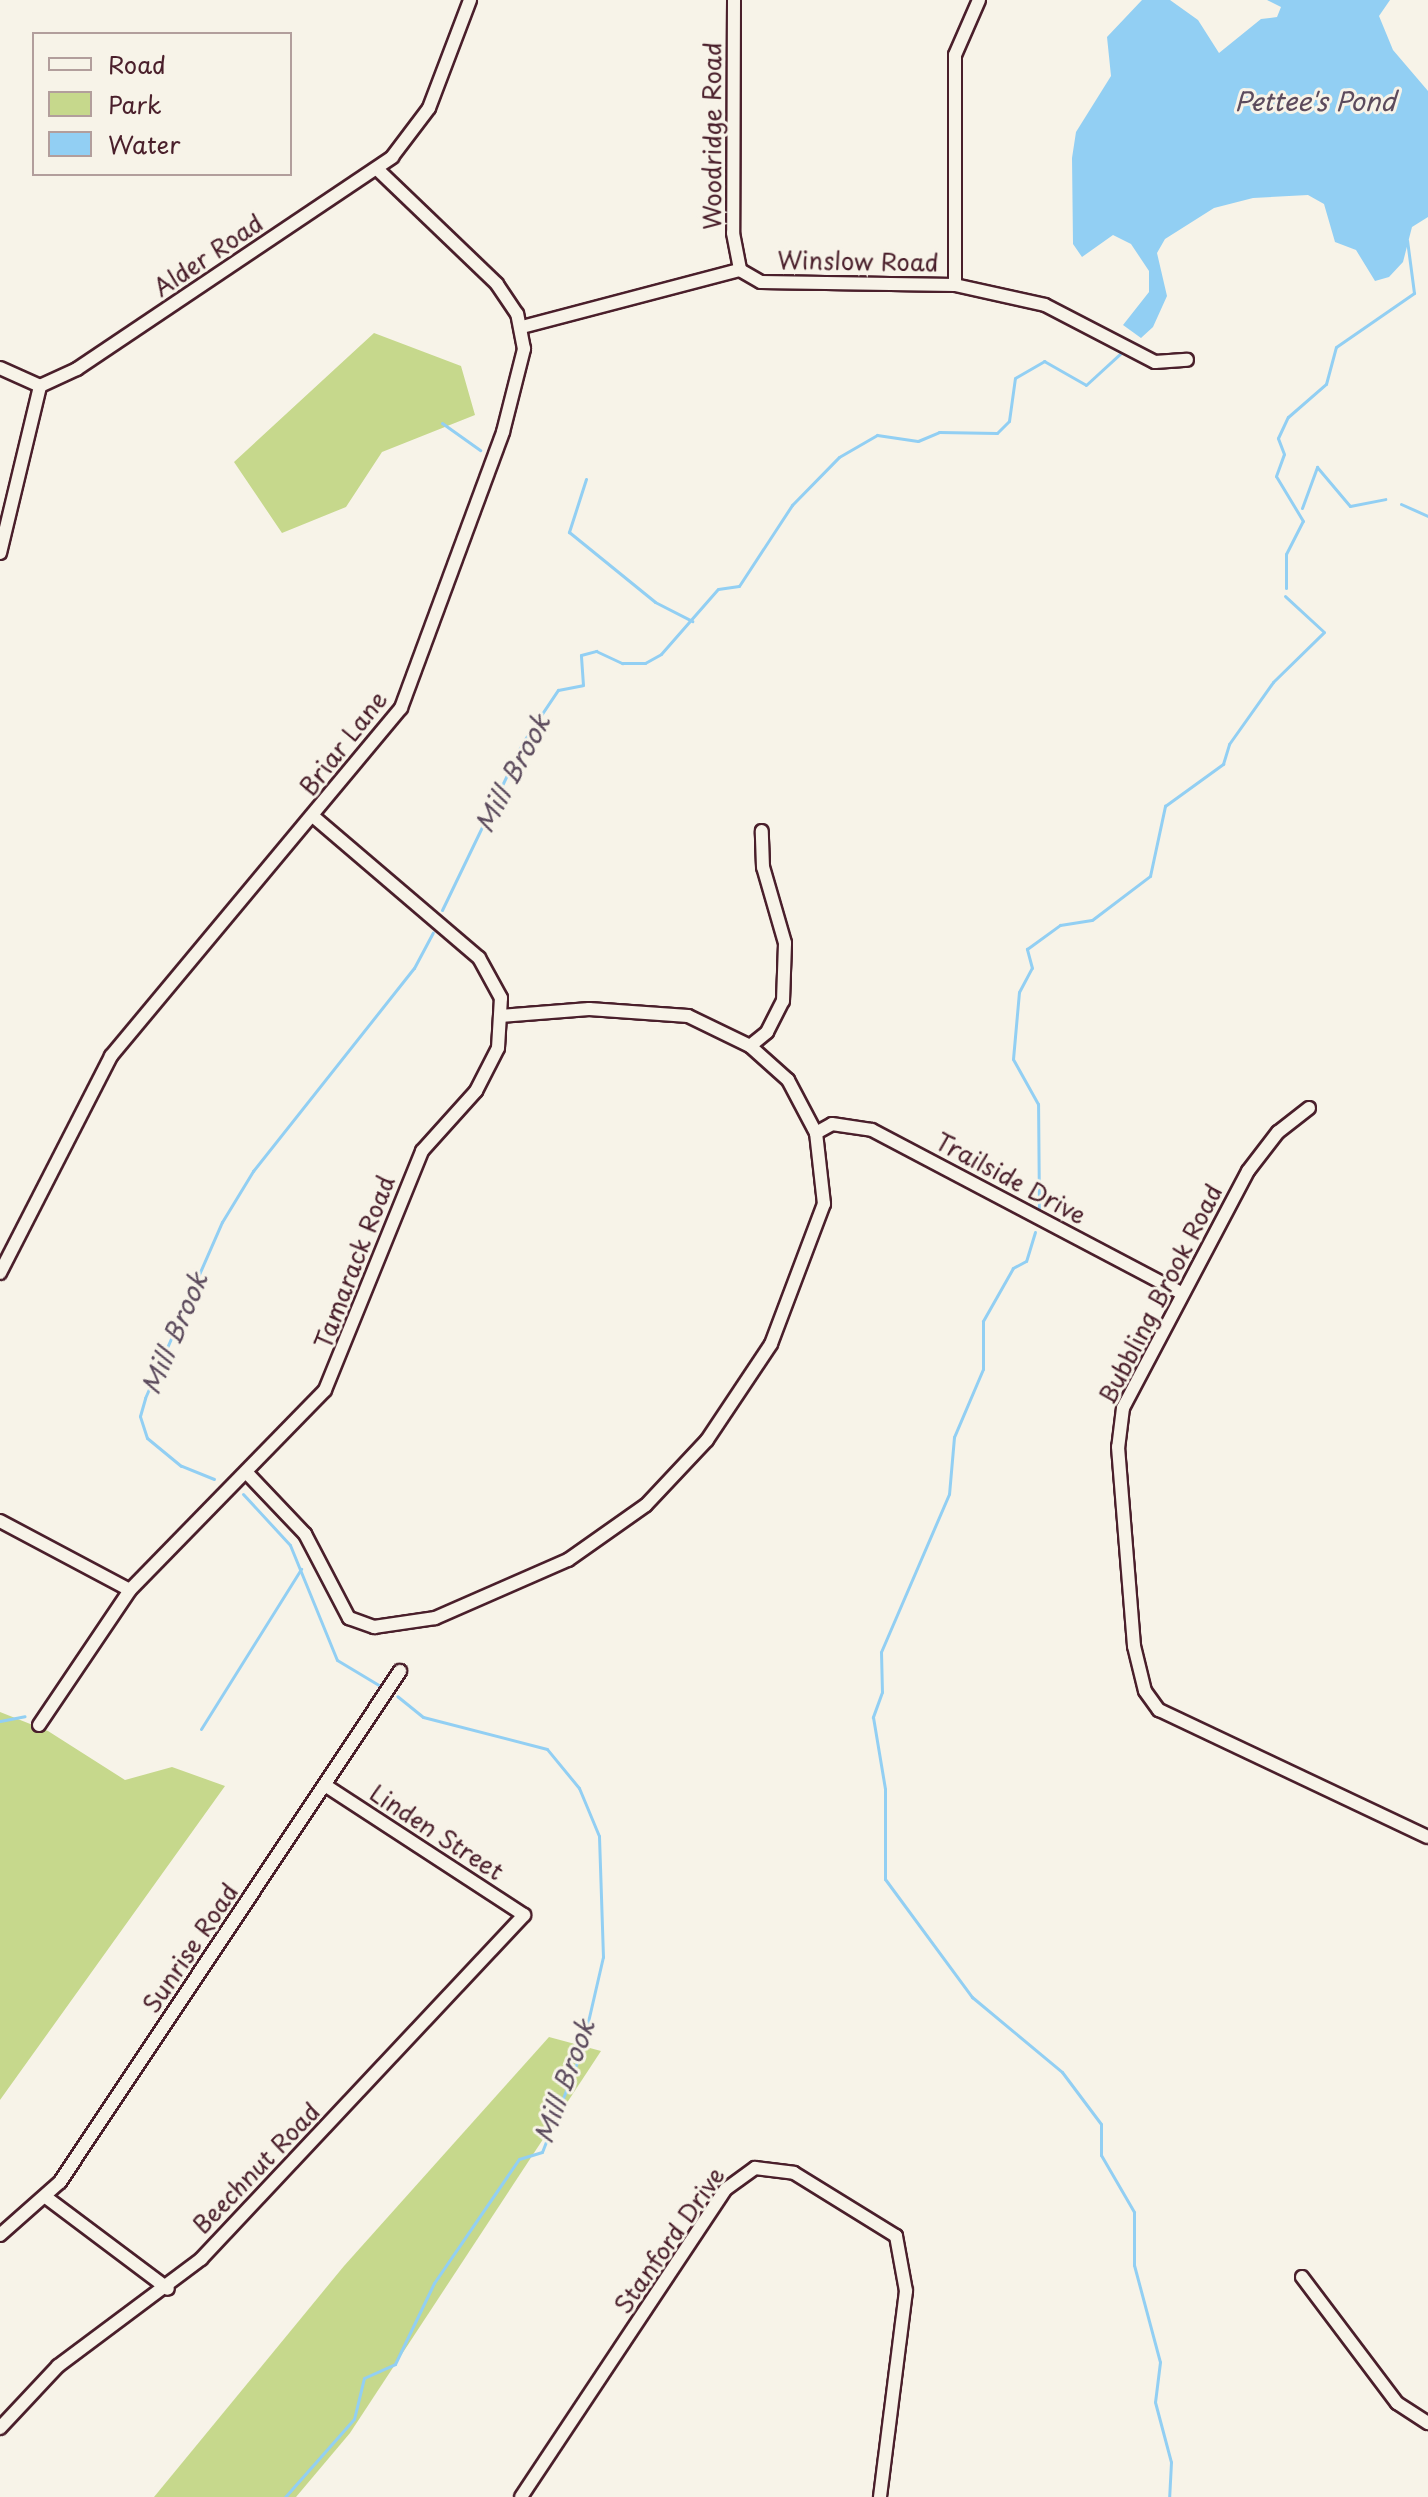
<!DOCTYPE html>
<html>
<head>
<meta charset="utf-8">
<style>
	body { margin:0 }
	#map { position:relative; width:1428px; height:2497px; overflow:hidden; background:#f7f3e8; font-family:"Playpen Sans",sans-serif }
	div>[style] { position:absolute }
	.green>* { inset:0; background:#c6d88c }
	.water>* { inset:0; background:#92cff3 }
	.stream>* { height:3px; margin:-1.5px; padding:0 1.5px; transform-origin:1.5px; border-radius:1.5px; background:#92cff3 }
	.roads { filter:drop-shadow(2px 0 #4a1f2b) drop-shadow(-2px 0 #4a1f2b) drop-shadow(0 2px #4a1f2b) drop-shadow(0 -2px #4a1f2b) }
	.street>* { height:12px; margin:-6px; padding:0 6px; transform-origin:6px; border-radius:6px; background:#f7f3e8 }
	span { translate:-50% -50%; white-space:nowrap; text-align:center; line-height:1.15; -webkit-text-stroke:6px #f7f3e8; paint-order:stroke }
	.street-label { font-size:24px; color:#4a1f2b }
	.water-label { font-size:26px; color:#5c4b5d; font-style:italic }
	.legend { position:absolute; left:32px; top:32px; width:260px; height:144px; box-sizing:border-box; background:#f7f3e8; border:2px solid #b29e9c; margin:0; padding:10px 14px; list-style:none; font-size:24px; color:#4a1f2b }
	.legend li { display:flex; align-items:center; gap:16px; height:40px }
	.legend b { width:40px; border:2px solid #b29e9c }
</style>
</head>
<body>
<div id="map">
	<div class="green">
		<i style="clip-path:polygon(374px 333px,461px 366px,475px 415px,382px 452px,346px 507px,282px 533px,234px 462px)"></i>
		<i style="clip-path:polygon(0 1712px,48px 1731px,125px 1780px,172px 1767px,225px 1786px,0 2100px)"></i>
		<i style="clip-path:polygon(549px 2037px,601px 2051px,350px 2433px,296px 2497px,154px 2497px,344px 2266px)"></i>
	</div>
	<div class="water">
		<i style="clip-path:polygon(1142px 0,1170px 0,1198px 20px,1219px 53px,1261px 19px,1277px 17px,1281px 7px,1267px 0,1390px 0,1379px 16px,1393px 50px,1428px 91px,1428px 217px,1412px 227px,1403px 262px,1389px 277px,1375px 281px,1356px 250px,1335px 242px,1324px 204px,1308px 195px,1253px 198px,1214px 208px,1165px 239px,1157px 253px,1167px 296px,1153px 327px,1141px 338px,1123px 325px,1149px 292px,1149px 271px,1131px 244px,1113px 235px,1082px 257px,1073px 244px,1072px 158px,1076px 132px,1111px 76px,1107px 37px)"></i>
	</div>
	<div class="stream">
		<i style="left:442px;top:423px;width:47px;rotate:35.4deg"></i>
		<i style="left:586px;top:479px;width:56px;rotate:107.8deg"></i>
		<i style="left:569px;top:532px;width:111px;rotate:39.1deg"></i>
		<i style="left:655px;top:602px;width:42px;rotate:27.2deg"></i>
		<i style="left:1401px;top:504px;width:30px;rotate:24deg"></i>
		<i style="left:1302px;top:508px;width:44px;rotate:-69.9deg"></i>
		<i style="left:1317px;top:467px;width:51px;rotate:49.8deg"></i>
		<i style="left:1350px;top:506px;width:36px;rotate:-11deg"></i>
		<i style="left:1286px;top:588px;width:34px;rotate:-90deg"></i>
		<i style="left:1286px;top:554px;width:37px;rotate:-63deg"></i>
		<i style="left:1303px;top:521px;width:52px;rotate:-121deg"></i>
		<i style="left:1276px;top:476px;width:23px;rotate:-70deg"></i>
		<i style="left:1284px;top:454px;width:17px;rotate:-111deg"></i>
		<i style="left:1278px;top:438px;width:23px;rotate:-65deg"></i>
		<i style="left:1288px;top:417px;width:50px;rotate:-41deg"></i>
		<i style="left:1326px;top:384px;width:38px;rotate:-75deg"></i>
		<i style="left:1336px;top:347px;width:95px;rotate:-34.7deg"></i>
		<i style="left:1414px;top:293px;width:53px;rotate:-97.5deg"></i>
		<i style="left:442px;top:910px;width:187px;rotate:-64.3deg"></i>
		<i style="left:523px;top:742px;width:63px;rotate:-56.1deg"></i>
		<i style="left:558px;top:690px;width:25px;rotate:-11deg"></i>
		<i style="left:583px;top:685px;width:30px;rotate:-94deg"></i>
		<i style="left:581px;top:655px;width:16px;rotate:-15deg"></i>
		<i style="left:596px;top:651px;width:29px;rotate:25deg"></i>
		<i style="left:622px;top:663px;width:23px"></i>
		<i style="left:645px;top:663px;width:18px;rotate:-29deg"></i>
		<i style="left:661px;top:654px;width:86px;rotate:-48.8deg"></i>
		<i style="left:718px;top:589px;width:21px;rotate:-8deg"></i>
		<i style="left:739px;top:586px;width:97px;rotate:-56.8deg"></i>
		<i style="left:792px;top:505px;width:67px;rotate:-45.6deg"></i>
		<i style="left:839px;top:457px;width:44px;rotate:-30.1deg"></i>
		<i style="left:877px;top:435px;width:41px;rotate:8.3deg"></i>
		<i style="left:918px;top:441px;width:23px;rotate:-23deg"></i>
		<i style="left:939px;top:432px;width:58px;rotate:1deg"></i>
		<i style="left:997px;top:433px;width:17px;rotate:-45deg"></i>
		<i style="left:1009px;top:421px;width:43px;rotate:-82.1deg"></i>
		<i style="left:1015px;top:378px;width:34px;rotate:-30deg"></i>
		<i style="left:1044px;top:361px;width:48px;rotate:29.7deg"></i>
		<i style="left:1086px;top:385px;width:46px;rotate:-42.4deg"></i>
		<i style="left:1039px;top:1211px;width:107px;rotate:-90.5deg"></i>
		<i style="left:1038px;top:1104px;width:51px;rotate:-119.1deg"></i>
		<i style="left:1013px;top:1059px;width:67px;rotate:-84.9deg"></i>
		<i style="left:1019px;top:992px;width:27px;rotate:-62deg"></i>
		<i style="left:1032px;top:968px;width:20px;rotate:-105deg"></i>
		<i style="left:1027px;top:949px;width:41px;rotate:-36deg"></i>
		<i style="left:1060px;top:925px;width:32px;rotate:-9deg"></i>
		<i style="left:1092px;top:920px;width:73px;rotate:-37.2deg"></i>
		<i style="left:1150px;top:876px;width:72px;rotate:-77.9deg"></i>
		<i style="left:1165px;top:806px;width:72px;rotate:-35.9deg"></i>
		<i style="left:1223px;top:764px;width:21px;rotate:-73deg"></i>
		<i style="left:1229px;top:744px;width:76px;rotate:-54.6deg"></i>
		<i style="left:1273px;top:682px;width:71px;rotate:-44.4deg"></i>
		<i style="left:1324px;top:632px;width:53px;rotate:-137.3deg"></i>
		<i style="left:1035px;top:1232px;width:30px;rotate:107deg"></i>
		<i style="left:1026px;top:1261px;width:15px;rotate:152deg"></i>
		<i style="left:1013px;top:1268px;width:61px;rotate:119.5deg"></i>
		<i style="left:983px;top:1321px;width:48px;rotate:90deg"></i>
		<i style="left:983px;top:1369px;width:74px;rotate:113.1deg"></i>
		<i style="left:954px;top:1437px;width:57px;rotate:95deg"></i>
		<i style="left:949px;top:1494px;width:172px;rotate:113.3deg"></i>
		<i style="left:881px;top:1652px;width:40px;rotate:88.6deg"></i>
		<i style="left:882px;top:1692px;width:27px;rotate:110deg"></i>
		<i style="left:873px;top:1717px;width:73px;rotate:80.5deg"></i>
		<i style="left:885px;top:1789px;width:90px;rotate:90deg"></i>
		<i style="left:885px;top:1879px;width:147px;rotate:53.6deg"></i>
		<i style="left:972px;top:1997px;width:117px;rotate:39.8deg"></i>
		<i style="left:1062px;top:2072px;width:65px;rotate:53.1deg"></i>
		<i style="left:1101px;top:2124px;width:31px;rotate:90deg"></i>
		<i style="left:1101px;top:2155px;width:66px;rotate:59.9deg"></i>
		<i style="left:1134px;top:2212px;width:53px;rotate:90deg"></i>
		<i style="left:1134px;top:2265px;width:100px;rotate:75deg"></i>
		<i style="left:1160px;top:2362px;width:40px;rotate:97.1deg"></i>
		<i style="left:1155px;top:2402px;width:62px;rotate:75.1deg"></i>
		<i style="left:1171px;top:2462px;width:35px;rotate:93deg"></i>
		<i style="left:214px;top:1479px;width:35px;rotate:-158deg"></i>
		<i style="left:181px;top:1466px;width:44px;rotate:-140.5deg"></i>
		<i style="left:147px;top:1438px;width:23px;rotate:-108deg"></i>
		<i style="left:140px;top:1416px;width:19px;rotate:-74deg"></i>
		<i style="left:145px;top:1398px;width:192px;rotate:-66.4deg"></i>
		<i style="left:222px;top:1222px;width:60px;rotate:-58.7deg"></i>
		<i style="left:253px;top:1171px;width:259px;rotate:-51.6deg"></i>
		<i style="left:414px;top:968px;width:40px;rotate:-62deg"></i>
		<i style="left:243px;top:1494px;width:69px;rotate:47.3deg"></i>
		<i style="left:290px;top:1545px;width:124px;rotate:67.8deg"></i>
		<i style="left:337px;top:1660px;width:52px;rotate:31deg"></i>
		<i style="left:0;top:1721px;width:25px;rotate:-11deg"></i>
		<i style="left:201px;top:1729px;width:189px;rotate:-58deg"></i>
		<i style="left:285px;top:2497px;width:104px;rotate:-48.5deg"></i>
		<i style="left:354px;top:2419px;width:42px;rotate:-76.3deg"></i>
		<i style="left:364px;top:2378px;width:34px;rotate:-24deg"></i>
		<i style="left:395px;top:2364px;width:90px;rotate:-64.3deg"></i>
		<i style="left:434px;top:2283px;width:150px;rotate:-55.6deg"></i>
		<i style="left:519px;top:2159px;width:24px;rotate:-17deg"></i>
		<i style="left:542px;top:2152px;width:107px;rotate:-68.7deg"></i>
		<i style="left:581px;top:2052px;width:98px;rotate:-77deg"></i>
		<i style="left:603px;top:1957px;width:121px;rotate:-91.9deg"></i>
		<i style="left:599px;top:1836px;width:52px;rotate:-112.6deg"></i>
		<i style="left:579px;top:1788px;width:50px;rotate:-129.4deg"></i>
		<i style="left:547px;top:1749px;width:128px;rotate:-165.5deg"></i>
		<i style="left:423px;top:1717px;width:33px;rotate:-141deg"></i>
	</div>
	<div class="roads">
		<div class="street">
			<i style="left:734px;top:0;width:233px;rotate:90.2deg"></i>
			<i style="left:733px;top:233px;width:38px;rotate:79deg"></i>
			<i style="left:955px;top:285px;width:230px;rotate:-90deg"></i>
			<i style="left:955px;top:55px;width:60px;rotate:-66.4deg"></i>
			<i style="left:522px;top:327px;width:225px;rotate:-14.7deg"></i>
			<i style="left:740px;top:270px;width:24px;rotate:30deg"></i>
			<i style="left:761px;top:282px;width:194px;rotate:0.9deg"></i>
			<i style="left:955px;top:285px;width:92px;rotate:12.5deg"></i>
			<i style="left:1045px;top:305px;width:124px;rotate:27.4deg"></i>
			<i style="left:1155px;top:362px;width:32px;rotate:-4deg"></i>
			<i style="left:0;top:368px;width:44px;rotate:24.2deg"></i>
			<i style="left:0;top:553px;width:172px;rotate:-76.5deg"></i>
			<i style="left:40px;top:386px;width:41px;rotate:-24.7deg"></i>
			<i style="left:77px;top:369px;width:380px;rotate:-33.9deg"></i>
			<i style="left:392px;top:157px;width:61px;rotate:-52.9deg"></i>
			<i style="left:429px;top:108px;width:116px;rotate:-69.2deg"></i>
			<i style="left:750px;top:1046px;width:22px;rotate:-39deg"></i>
			<i style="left:767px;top:1032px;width:35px;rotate:-63deg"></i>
			<i style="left:783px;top:1001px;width:58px;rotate:-88deg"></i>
			<i style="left:785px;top:943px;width:79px;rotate:-106.1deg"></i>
			<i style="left:763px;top:867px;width:36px;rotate:-92deg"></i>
			<i style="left:1309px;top:1108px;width:39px;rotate:142deg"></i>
			<i style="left:1278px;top:1132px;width:49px;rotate:127.6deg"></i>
			<i style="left:1248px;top:1171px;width:268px;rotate:117.8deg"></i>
			<i style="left:1123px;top:1408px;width:39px;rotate:97deg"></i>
			<i style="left:1118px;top:1447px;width:200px;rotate:85.4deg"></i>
			<i style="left:1134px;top:1646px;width:46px;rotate:76.3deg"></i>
			<i style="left:1145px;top:1691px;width:24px;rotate:54deg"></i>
			<i style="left:1159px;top:1710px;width:297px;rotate:25.3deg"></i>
			<i style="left:816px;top:1133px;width:18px;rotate:-29deg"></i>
			<i style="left:832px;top:1124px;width:40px;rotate:8.5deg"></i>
			<i style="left:872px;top:1130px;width:349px;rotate:27.8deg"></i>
			<i style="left:0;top:1273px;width:244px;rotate:-62.9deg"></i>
			<i style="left:111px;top:1056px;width:453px;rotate:-50.2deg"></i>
			<i style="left:401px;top:708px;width:294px;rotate:-69.7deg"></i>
			<i style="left:503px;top:432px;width:86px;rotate:-75.8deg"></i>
			<i style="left:524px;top:349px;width:36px;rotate:-101deg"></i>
			<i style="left:517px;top:314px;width:36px;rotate:-124deg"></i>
			<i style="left:497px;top:284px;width:165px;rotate:-136.2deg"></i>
			<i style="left:246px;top:1472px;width:86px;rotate:46.4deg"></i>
			<i style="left:305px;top:1534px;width:95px;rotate:62.4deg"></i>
			<i style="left:349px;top:1618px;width:27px;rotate:20deg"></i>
			<i style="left:374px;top:1627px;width:62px;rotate:-8.4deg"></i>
			<i style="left:435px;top:1618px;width:145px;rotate:-23.6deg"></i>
			<i style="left:568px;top:1560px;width:95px;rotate:-35.2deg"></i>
			<i style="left:646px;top:1505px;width:89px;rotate:-46.8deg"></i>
			<i style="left:707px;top:1440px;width:115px;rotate:-56.3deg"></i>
			<i style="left:771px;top:1344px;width:150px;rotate:-69.3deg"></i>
			<i style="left:824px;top:1204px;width:71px;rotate:-96.4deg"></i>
			<i style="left:816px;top:1133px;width:60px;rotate:-117.8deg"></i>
			<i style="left:788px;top:1080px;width:51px;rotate:-138.2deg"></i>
			<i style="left:750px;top:1046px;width:69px;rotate:-154.2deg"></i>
			<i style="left:688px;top:1016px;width:99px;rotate:-176deg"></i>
			<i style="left:589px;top:1009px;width:89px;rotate:175.5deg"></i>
			<i style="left:0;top:1521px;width:147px;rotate:28deg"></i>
			<i style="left:39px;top:1725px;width:163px;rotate:-56deg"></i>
			<i style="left:130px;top:1590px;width:279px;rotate:-45.7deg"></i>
			<i style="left:325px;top:1390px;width:258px;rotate:-67.9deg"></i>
			<i style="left:422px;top:1151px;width:81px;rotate:-48deg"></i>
			<i style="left:476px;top:1091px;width:48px;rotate:-62.9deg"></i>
			<i style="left:498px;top:1048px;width:50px;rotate:-86.6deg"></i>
			<i style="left:501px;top:998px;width:46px;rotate:-118.8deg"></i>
			<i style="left:479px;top:958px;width:218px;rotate:-139.5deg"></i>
			<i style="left:47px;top:2198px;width:151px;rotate:36.9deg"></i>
			<i style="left:0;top:2235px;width:80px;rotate:-41.5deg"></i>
			<i style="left:60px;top:2182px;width:614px;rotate:-56.36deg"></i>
			<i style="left:1302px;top:2277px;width:158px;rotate:53deg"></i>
			<i style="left:1397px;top:2403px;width:37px;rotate:33deg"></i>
			<i style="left:0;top:2428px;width:85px;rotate:-46.9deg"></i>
			<i style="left:58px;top:2366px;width:179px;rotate:-36.8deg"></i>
			<i style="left:201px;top:2259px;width:472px;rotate:-46.8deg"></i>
			<i style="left:524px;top:1915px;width:236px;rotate:-146.9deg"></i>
			<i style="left:521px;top:2497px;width:370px;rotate:-56.4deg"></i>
			<i style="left:726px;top:2189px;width:36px;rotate:-36deg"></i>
			<i style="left:755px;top:2168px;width:39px;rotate:7deg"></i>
			<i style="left:794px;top:2173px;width:120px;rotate:31.7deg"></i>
			<i style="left:896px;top:2236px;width:56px;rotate:79.7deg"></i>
			<i style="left:906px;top:2291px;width:208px;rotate:97.2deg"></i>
		</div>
	</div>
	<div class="street-label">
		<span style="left:712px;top:136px;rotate:-90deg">Woodridge Road</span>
		<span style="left:208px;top:255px;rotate:-34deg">Alder Road</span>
		<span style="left:858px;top:261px;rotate:1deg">Winslow Road</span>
		<span style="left:343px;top:743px;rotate:-52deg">Briar Lane</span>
		<span style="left:1011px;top:1178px;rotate:28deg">Trailside Drive</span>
		<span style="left:354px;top:1262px;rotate:-69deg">Tamarack Road</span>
		<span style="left:1160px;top:1294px;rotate:-63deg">Bubbling Brook Road</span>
		<span style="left:437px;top:1832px;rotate:33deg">Linden Street</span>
		<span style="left:190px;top:1948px;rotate:-56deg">Sunrise Road</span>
		<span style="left:256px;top:2168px;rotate:-46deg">Beechnut Road</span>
		<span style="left:669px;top:2240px;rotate:-55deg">Stanford Drive</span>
	</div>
	<div class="water-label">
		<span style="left:1315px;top:101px">Pettee's Pond</span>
		<span style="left:512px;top:773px;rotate:-62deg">Mill Brook</span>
		<span style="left:174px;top:1333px;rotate:-67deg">Mill Brook</span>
		<span style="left:564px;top:2081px;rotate:-70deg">Mill Brook</span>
	</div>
	<ul class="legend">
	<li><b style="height:10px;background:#f7f3e8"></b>Road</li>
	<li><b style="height:22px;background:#c6d88c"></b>Park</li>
	<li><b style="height:22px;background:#92cff3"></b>Water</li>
	</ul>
</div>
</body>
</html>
